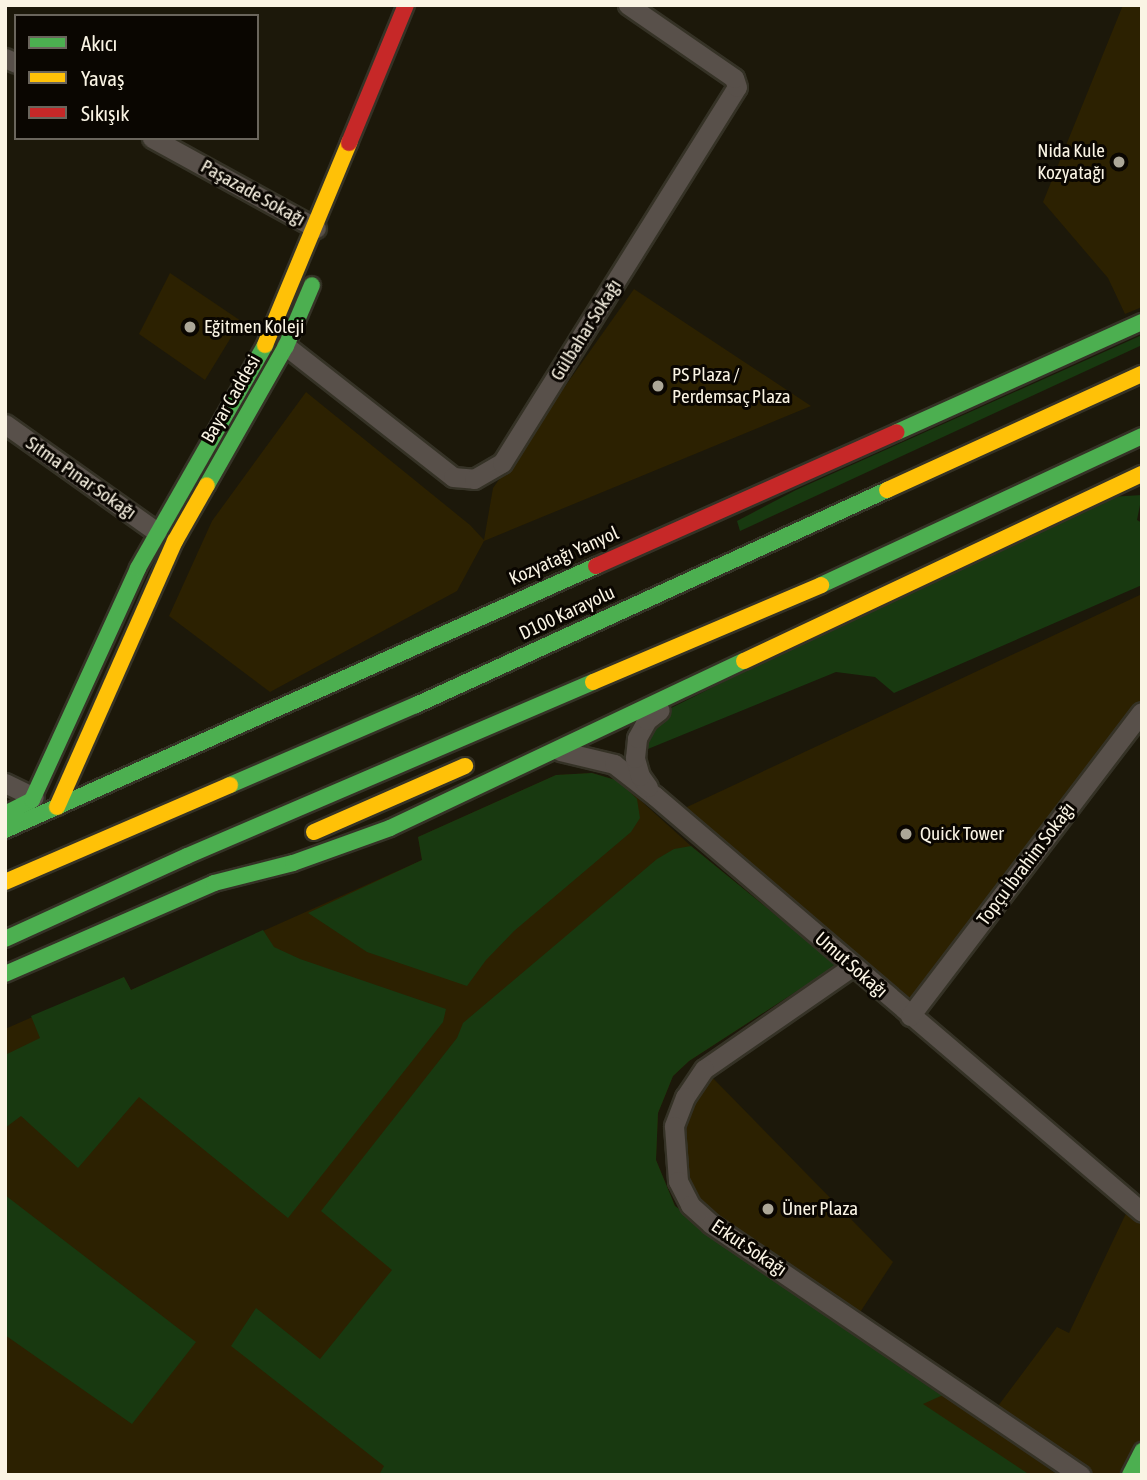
<!DOCTYPE html>
<html>
<head>
<meta charset="utf-8">
<style>
	body { margin:0 }
	#map { position:relative; width:1147px; height:1480px; overflow:hidden; background:#1c180a; font-family:"Asap Condensed",sans-serif }
	div>[style] { position:absolute }
	.built>* { inset:0; background:#2c2101 }
	.green>* { inset:0; background:#183910 }
	.roads { filter:drop-shadow(2px 0 #353226) drop-shadow(-2px 0 #353226) drop-shadow(0 2px #353226) drop-shadow(0 -2px #353226) }
	.street>* { height:19px; margin:-9.5px; padding:0 9.5px; transform-origin:9.5px; border-radius:9.5px; background:#58504a }
	.fast>* { height:16px; margin:-8px; padding:0 8px; transform-origin:8px; border-radius:8px; background:#4caf50 }
	.slow>* { height:16px; margin:-8px; padding:0 8px; transform-origin:8px; border-radius:8px; background:#ffc107 }
	.jam>* { height:16px; margin:-8px; padding:0 8px; transform-origin:8px; border-radius:8px; background:#c62828 }
	.dots>* { width:19px; height:19px; translate:-50% -50%; box-sizing:border-box; border:4px solid #0a0601; border-radius:50% }
	span { translate:-50% -50%; white-space:nowrap; text-align:center; line-height:1.15; -webkit-text-stroke:6px #0a0601; paint-order:stroke }
	.poi-label { font-size:19px; color:#faf4e4 }
	.right { translate:-100% -50%; text-align:right }
	.left { translate:0 -50%; text-align:left }
	.street-label { font-size:19px; color:#faf4e4 }
	.frame { position:absolute; inset:0; border:7px solid #faf4e4; pointer-events:none }
	.legend { position:absolute; left:14px; top:14px; width:245px; height:126px; box-sizing:border-box; background:#0a0601; border:2px solid #6a655c; margin:0; padding:9px 12px; list-style:none; font-size:21px; color:#faf4e4 }
	.legend li { display:flex; align-items:center; gap:14px; height:35px }
	.legend b { width:35px; border:2px solid #6a655c }
</style>
</head>
<body>
<div id="map">
	<div class="built">
		<i style="clip-path:polygon(1123px 5px,1142px 5px,1142px 307px,1125px 314px,1108px 278px,1043px 202px)"></i>
		<i style="clip-path:polygon(170px 273px,241px 321px,205px 380px,139px 334px)"></i>
		<i style="clip-path:polygon(634px 289px,811px 406px,484px 541px,457px 591px,270px 692px,169px 616px,212px 521px,306px 392px,470px 525px,484px 540px,493px 488px)"></i>
		<i style="clip-path:polygon(1142px 594px,1142px 705px,909px 1001px,672px 814px)"></i>
		<i style="clip-path:polygon(592px 773px,619px 781px,691px 846px,837px 965px,689px 1061px,673px 1076px,658px 1113px,656px 1160px,675px 1206px,1058px 1475px,5px 1475px,5px 1029px,124px 977px,131px 990px,422px 860px,418px 837px,556px 775px)"></i>
		<i style="clip-path:polygon(704px 1069px,893px 1262px,855px 1320px,711px 1224px,678px 1181px,685px 1097px)"></i>
		<i style="clip-path:polygon(1131px 1203px,1142px 1212px,1142px 1451px,1130px 1475px,1081px 1475px,992px 1414px,1057px 1327px,1069px 1333px)"></i>
	</div>
	<div class="green">
		<i style="clip-path:polygon(1142px 335px,1142px 345px,740px 531px,737px 521px,796px 490px)"></i>
		<i style="clip-path:polygon(1142px 495px,1137px 520px,1142px 523px,1142px 585px,894px 693px,875px 677px,836px 672px,643px 751px,647px 720px,1093px 498px)"></i>
		<i style="clip-path:polygon(592px 773px,619px 781px,637px 799px,640px 818px,631px 832px,514px 931px,486px 960px,467px 986px,367px 952px,308px 913px,422px 860px,418px 837px,556px 775px)"></i>
		<i style="clip-path:polygon(691px 846px,837px 965px,689px 1061px,673px 1076px,658px 1113px,656px 1160px,675px 1206px,943px 1395px,923px 1404px,1030px 1475px,379px 1475px,384px 1466px,231px 1346px,256px 1308px,320px 1359px,392px 1270px,321px 1211px,457px 1038px,463px 1023px,657px 859px,674px 849px)"></i>
		<i style="clip-path:polygon(263px 930px,274px 947px,300px 959px,446px 1009px,443px 1022px,288px 1218px,139px 1097px,78px 1168px,21px 1116px,5px 1128px,5px 1055px,40px 1038px,31px 1016px,124px 977px,131px 990px)"></i>
		<i style="clip-path:polygon(5px 1195px,196px 1342px,132px 1424px,5px 1335px)"></i>
	</div>
	<div class="roads">
		<div class="street">
			<i style="left:5px;top:58px;width:12px;rotate:24deg"></i>
			<i style="left:152px;top:138px;width:187px;rotate:28.8deg"></i>
			<i style="left:286px;top:346px;width:212px;rotate:38.1deg"></i>
			<i style="left:453px;top:477px;width:21px;rotate:5deg"></i>
			<i style="left:474px;top:479px;width:32px;rotate:-30deg"></i>
			<i style="left:502px;top:463px;width:443px;rotate:-58deg"></i>
			<i style="left:737px;top:87px;width:9px;rotate:-108deg"></i>
			<i style="left:734px;top:78px;width:129px;rotate:-145.4deg"></i>
			<i style="left:5px;top:424px;width:186px;rotate:35.4deg"></i>
			<i style="left:560px;top:751px;width:56px;rotate:13.5deg"></i>
			<i style="left:614px;top:764px;width:52px;rotate:38deg"></i>
			<i style="left:655px;top:796px;width:640px;rotate:40.5deg"></i>
			<i style="left:5px;top:783px;width:32px;rotate:26deg"></i>
			<i style="left:648px;top:787px;width:14px;rotate:-126deg"></i>
			<i style="left:640px;top:776px;width:19px;rotate:-106deg"></i>
			<i style="left:635px;top:758px;width:20px;rotate:-84deg"></i>
			<i style="left:637px;top:738px;width:21px;rotate:-61deg"></i>
			<i style="left:647px;top:720px;width:16px;rotate:-38deg"></i>
			<i style="left:853px;top:966px;width:181px;rotate:145.3deg"></i>
			<i style="left:704px;top:1069px;width:34px;rotate:124deg"></i>
			<i style="left:685px;top:1097px;width:31px;rotate:111deg"></i>
			<i style="left:674px;top:1126px;width:55px;rotate:85.8deg"></i>
			<i style="left:678px;top:1181px;width:27px;rotate:63deg"></i>
			<i style="left:690px;top:1205px;width:28px;rotate:42deg"></i>
			<i style="left:711px;top:1224px;width:447px;rotate:34.2deg"></i>
			<i style="left:910px;top:1016px;width:382px;rotate:-52.7deg"></i>
		</div>
		<div class="fast">
			<i style="left:897px;top:432px;width:269px;rotate:-24.2deg"></i>
			<i style="left:207px;top:485px;width:160px;rotate:-60.4deg"></i>
			<i style="left:286px;top:346px;width:66px;rotate:-66.9deg"></i>
			<i style="left:821px;top:585px;width:354px;rotate:-24.9deg"></i>
			<i style="left:230px;top:785px;width:202px;rotate:-23.3deg"></i>
			<i style="left:416px;top:705px;width:518px;rotate:-24.54deg"></i>
			<i style="left:5px;top:814px;width:30px;rotate:-27deg"></i>
			<i style="left:32px;top:800px;width:255px;rotate:-65.4deg"></i>
			<i style="left:138px;top:568px;width:257px;rotate:-60.3deg"></i>
			<i style="left:5px;top:830px;width:647px;rotate:-24.07deg"></i>
			<i style="left:5px;top:939px;width:200px;rotate:-24.5deg"></i>
			<i style="left:187px;top:856px;width:442px;rotate:-23.2deg"></i>
			<i style="left:5px;top:974px;width:228px;rotate:-23.5deg"></i>
			<i style="left:214px;top:883px;width:81px;rotate:-14.2deg"></i>
			<i style="left:293px;top:863px;width:103px;rotate:-19.8deg"></i>
			<i style="left:390px;top:828px;width:391px;rotate:-25.3deg"></i>
			<i style="left:1130px;top:1475px;width:27px;rotate:-63deg"></i>
		</div>
		<div class="slow">
			<i style="left:265px;top:345px;width:219px;rotate:-67.4deg"></i>
			<i style="left:887px;top:490px;width:280px;rotate:-24.5deg"></i>
			<i style="left:744px;top:661px;width:440px;rotate:-25.2deg"></i>
			<i style="left:593px;top:682px;width:248px;rotate:-23deg"></i>
			<i style="left:57px;top:807px;width:291px;rotate:-66.1deg"></i>
			<i style="left:175px;top:541px;width:64px;rotate:-60.3deg"></i>
			<i style="left:314px;top:832px;width:165px;rotate:-23.6deg"></i>
			<i style="left:5px;top:882px;width:245px;rotate:-23.3deg"></i>
		</div>
		<div class="jam">
			<i style="left:349px;top:143px;width:149px;rotate:-67.6deg"></i>
			<i style="left:596px;top:566px;width:329px;rotate:-24deg"></i>
		</div>
	</div>
	<div class="dots">
		<i style="left:1119px;top:162px;background:#aca798"></i>
		<i style="left:190px;top:327px;background:#aca798"></i>
		<i style="left:658px;top:386px;background:#aca798"></i>
		<i style="left:906px;top:834px;background:#aca798"></i>
		<i style="left:768px;top:1209px;background:#aca798"></i>
	</div>
	<div class="poi-label">
		<span class="right" style="left:1105px;top:162px">Nida Kule<br>Kozyatağı</span>
		<span class="left" style="left:204px;top:327px">Eğitmen Koleji</span>
		<span class="left" style="left:672px;top:386px">PS Plaza /<br>Perdemsaç Plaza</span>
		<span class="left" style="left:920px;top:834px">Quick Tower</span>
		<span class="left" style="left:782px;top:1209px">Üner Plaza</span>
	</div>
	<div class="street-label">
		<span style="left:253px;top:193px;rotate:29deg">Paşazade Sokağı</span>
		<span style="left:586px;top:330px;rotate:-58deg">Gülbahar Sokağı</span>
		<span style="left:231px;top:399px;rotate:-60deg">Bayar Caddesi</span>
		<span style="left:81px;top:478px;rotate:35deg">Sıtma Pınar Sokağı</span>
		<span style="left:564px;top:556px;rotate:-24deg">Kozyatağı Yanyol</span>
		<span style="left:567px;top:613px;rotate:-25deg">D100 Karayolu</span>
		<span style="left:1026px;top:864px;rotate:-53deg">Topçu İbrahim Sokağı</span>
		<span style="left:851px;top:965px;rotate:41deg">Umut Sokağı</span>
		<span style="left:749px;top:1248px;rotate:34deg">Erkut Sokağı</span>
	</div>
	<div class="frame"></div>
	<ul class="legend">
	<li><b style="height:9px;background:#4caf50"></b>Akıcı</li>
	<li><b style="height:9px;background:#ffc107"></b>Yavaş</li>
	<li><b style="height:9px;background:#c62828"></b>Sıkışık</li>
	</ul>
</div>
</body>
</html>
